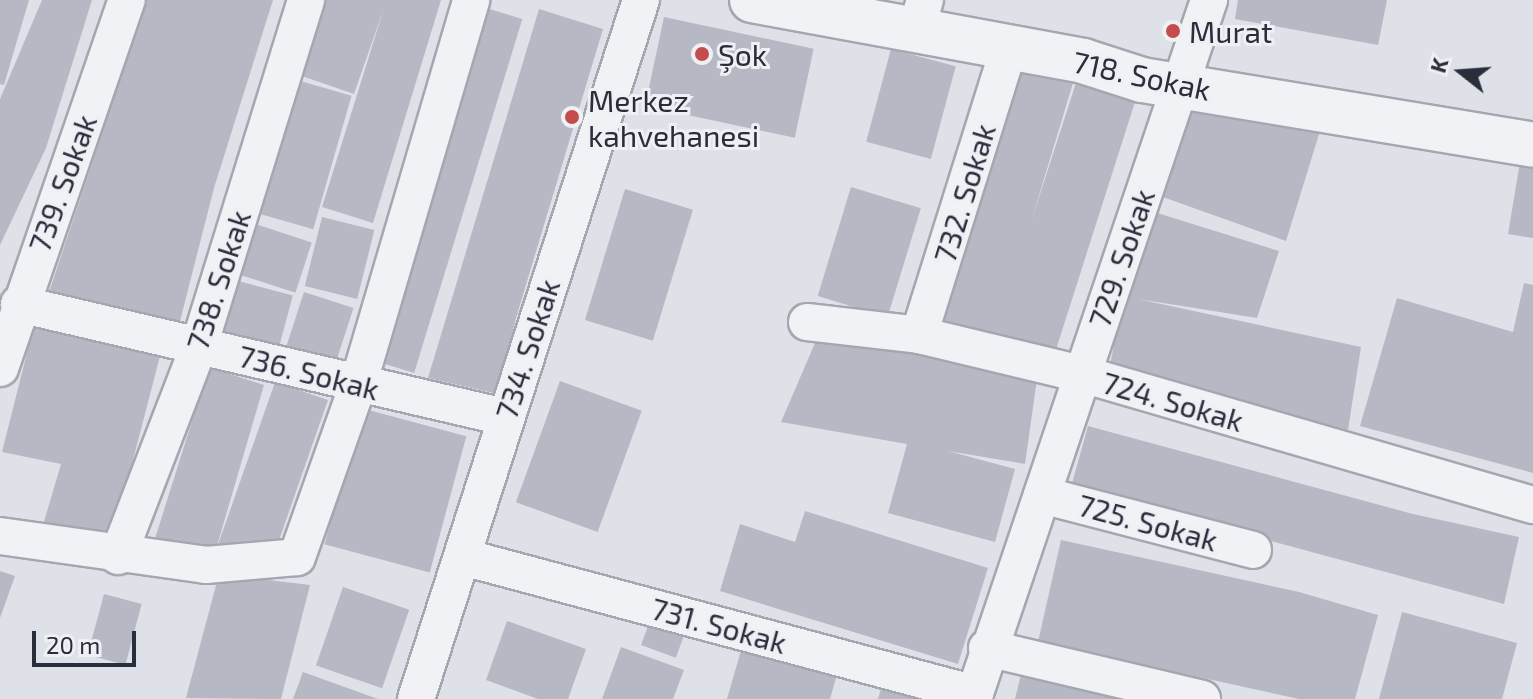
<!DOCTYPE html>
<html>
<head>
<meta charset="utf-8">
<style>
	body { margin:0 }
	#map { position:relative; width:1533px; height:699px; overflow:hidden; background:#dee1e7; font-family:"Exo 2",sans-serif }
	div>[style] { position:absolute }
	.building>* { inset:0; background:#b6b9c3; transform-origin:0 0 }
	.roads { filter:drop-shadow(2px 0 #a4a7b0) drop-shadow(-2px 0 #a4a7b0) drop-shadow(0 2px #a4a7b0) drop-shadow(0 -2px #a4a7b0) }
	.minor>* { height:36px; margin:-18px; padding:0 18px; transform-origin:18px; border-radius:18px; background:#f1f2f5 }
	.tertiary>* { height:44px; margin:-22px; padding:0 22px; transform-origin:22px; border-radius:22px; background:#f1f2f5 }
	.dots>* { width:22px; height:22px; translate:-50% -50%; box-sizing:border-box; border:4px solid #eef0f4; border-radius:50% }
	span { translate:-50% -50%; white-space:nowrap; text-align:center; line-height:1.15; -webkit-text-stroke:6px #eef0f4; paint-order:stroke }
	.poi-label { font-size:30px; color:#292d3c }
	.left { translate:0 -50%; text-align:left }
	.street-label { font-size:30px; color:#292d3c }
	.north { position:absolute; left:1421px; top:32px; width:80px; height:80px; -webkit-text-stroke:6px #eef0f4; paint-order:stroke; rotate:287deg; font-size:22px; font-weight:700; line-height:32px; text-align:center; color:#292d3c }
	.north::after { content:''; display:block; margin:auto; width:28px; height:36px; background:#292d3c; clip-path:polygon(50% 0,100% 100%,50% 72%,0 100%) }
	.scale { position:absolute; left:32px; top:631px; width:104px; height:36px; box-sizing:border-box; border:4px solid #292d3c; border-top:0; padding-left:10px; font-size:24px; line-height:28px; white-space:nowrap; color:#292d3c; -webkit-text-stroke:6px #eef0f4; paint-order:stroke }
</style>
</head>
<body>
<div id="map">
	<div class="building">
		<i style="clip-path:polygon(0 0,29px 0,4px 85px,0 84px)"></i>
		<i style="clip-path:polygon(42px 0,92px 0,46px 148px,0 245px,0 99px)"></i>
		<i style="clip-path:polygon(147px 0,273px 0,214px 188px,180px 321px,49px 292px)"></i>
		<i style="clip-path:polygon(321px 0,441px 0,373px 223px,322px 207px,384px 8px,354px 94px,296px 74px)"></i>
		<i style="clip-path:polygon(1238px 0,1387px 0,1378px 45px,1235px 19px)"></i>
		<i style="left:486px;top:8px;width:38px;height:370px;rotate:17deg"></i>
		<i style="clip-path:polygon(539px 9px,603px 29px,516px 318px,498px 394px,428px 378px)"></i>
		<i style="left:664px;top:17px;width:153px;height:91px;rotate:12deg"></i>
		<i style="left:891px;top:49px;width:67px;height:96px;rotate:15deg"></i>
		<i style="clip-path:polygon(1083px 61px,1142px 80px,1053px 359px,937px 324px,1016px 65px,1073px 83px,1031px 222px)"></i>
		<i style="left:290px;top:78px;width:64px;height:139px;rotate:16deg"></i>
		<i style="clip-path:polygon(1189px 104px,1320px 131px,1286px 241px,1160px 196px)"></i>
		<i style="clip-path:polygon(1521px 156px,1533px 158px,1533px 238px,1508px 234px)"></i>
		<i style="left:851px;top:187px;width:73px;height:114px;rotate:17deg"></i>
		<i style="left:625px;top:189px;width:71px;height:137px;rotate:17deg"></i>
		<i style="clip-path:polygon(1151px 211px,1279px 251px,1257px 318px,1138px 299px,1361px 347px,1348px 430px,1110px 366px,1123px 296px)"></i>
		<i style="left:322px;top:217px;width:54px;height:71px;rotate:14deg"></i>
		<i style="left:249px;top:222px;width:66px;height:53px;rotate:18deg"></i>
		<i style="left:231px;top:279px;width:64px;height:59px;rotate:15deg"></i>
		<i style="clip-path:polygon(1524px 283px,1533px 285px,1533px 473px,1360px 426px,1397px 298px,1513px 332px)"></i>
		<i style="left:304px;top:292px;width:52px;height:64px;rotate:18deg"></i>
		<i style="clip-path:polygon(34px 325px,160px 356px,112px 541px,43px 525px,61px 464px,2px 452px)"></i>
		<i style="clip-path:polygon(818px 336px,1039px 365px,1025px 464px,948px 451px,1015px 469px,995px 542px,888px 513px,907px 444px,781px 422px)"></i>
		<i style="clip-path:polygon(209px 367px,264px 385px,214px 556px,275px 382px,328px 400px,278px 543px,214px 556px,153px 545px)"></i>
		<i style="left:560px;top:381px;width:87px;height:129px;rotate:20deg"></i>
		<i style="left:361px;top:408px;width:109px;height:141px;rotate:15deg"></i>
		<i style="clip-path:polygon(1088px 426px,1413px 514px,1519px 537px,1504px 604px,1071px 487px)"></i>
		<i style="clip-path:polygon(805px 511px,988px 568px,958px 664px,720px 591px,740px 524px,795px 542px)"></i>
		<i style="clip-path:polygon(1061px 540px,1299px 592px,1378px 615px,1355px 699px,1299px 699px,1038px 642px)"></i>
		<i style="clip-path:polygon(0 571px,15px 576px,0 618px)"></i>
		<i style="clip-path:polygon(219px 574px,310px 585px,281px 699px,186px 698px)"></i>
		<i style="left:343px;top:587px;width:70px;height:83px;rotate:19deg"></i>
		<i style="left:104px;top:594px;width:39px;height:63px;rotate:15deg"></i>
		<i style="clip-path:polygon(1402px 612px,1517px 643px,1502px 699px,1379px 699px)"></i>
		<i style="left:652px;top:615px;width:37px;height:32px;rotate:20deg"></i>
		<i style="clip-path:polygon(507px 621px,586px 649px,568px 699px,538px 699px,486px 680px)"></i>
		<i style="clip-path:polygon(744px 640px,839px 667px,830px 699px,727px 699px)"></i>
		<i style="clip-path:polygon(621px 647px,684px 670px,673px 699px,602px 699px)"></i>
		<i style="clip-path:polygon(1026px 654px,1185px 699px,1015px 699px)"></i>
		<i style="clip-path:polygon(887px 669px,947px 699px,878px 699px)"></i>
		<i style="clip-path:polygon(303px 672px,378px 699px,293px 699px)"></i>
	</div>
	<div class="roads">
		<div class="minor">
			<i style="left:916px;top:31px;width:32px;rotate:-74deg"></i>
			<i style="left:19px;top:304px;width:499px;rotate:13.1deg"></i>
			<i style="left:807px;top:322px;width:113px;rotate:6.6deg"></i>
			<i style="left:919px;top:335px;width:168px;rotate:13.5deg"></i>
			<i style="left:1082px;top:374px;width:470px;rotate:16.2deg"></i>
			<i style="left:919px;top:335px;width:298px;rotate:-72.6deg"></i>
			<i style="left:0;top:368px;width:389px;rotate:-71deg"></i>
			<i style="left:1042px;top:495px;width:218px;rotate:14.6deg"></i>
			<i style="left:0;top:536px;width:208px;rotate:8deg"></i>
			<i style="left:206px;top:565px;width:91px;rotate:-5deg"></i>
			<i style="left:297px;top:557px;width:182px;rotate:-70.5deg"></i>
			<i style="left:358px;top:385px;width:401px;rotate:-73.6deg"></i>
			<i style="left:118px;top:556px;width:225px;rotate:-68.9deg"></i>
			<i style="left:199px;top:346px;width:362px;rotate:-72.8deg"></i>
			<i style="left:463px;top:557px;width:530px;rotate:14.98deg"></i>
			<i style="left:987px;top:648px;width:221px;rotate:13.3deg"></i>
			<i style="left:416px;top:699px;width:734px;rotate:-72.16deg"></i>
			<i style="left:973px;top:699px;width:738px;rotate:-71.34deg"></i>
		</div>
		<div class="tertiary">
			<i style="left:752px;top:0;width:337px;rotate:10.4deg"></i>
			<i style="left:1083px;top:61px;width:62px;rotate:17.9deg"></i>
			<i style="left:1142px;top:80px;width:396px;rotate:9.4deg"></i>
		</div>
	</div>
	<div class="dots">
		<i style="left:1173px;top:31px;background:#c44c4e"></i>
		<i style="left:702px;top:54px;background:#c44c4e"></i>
		<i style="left:572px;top:117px;background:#c44c4e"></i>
	</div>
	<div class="poi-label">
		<span class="left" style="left:1189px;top:31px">Murat</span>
		<span class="left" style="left:718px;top:54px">Şok</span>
		<span class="left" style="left:588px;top:117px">Merkez<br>kahvehanesi</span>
	</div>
	<div class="street-label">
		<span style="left:1142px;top:75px;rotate:12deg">718. Sokak</span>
		<span style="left:62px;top:183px;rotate:-70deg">739. Sokak</span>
		<span style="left:964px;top:193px;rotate:-73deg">732. Sokak</span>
		<span style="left:1121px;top:258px;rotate:-71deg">729. Sokak</span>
		<span style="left:218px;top:280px;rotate:-72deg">738. Sokak</span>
		<span style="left:527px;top:349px;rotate:-72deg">734. Sokak</span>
		<span style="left:309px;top:372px;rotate:14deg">736. Sokak</span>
		<span style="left:1173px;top:401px;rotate:16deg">724. Sokak</span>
		<span style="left:1148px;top:522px;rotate:15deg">725. Sokak</span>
		<span style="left:719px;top:625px;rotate:15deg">731. Sokak</span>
	</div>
	<div class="north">K</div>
	<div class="scale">20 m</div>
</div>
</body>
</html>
